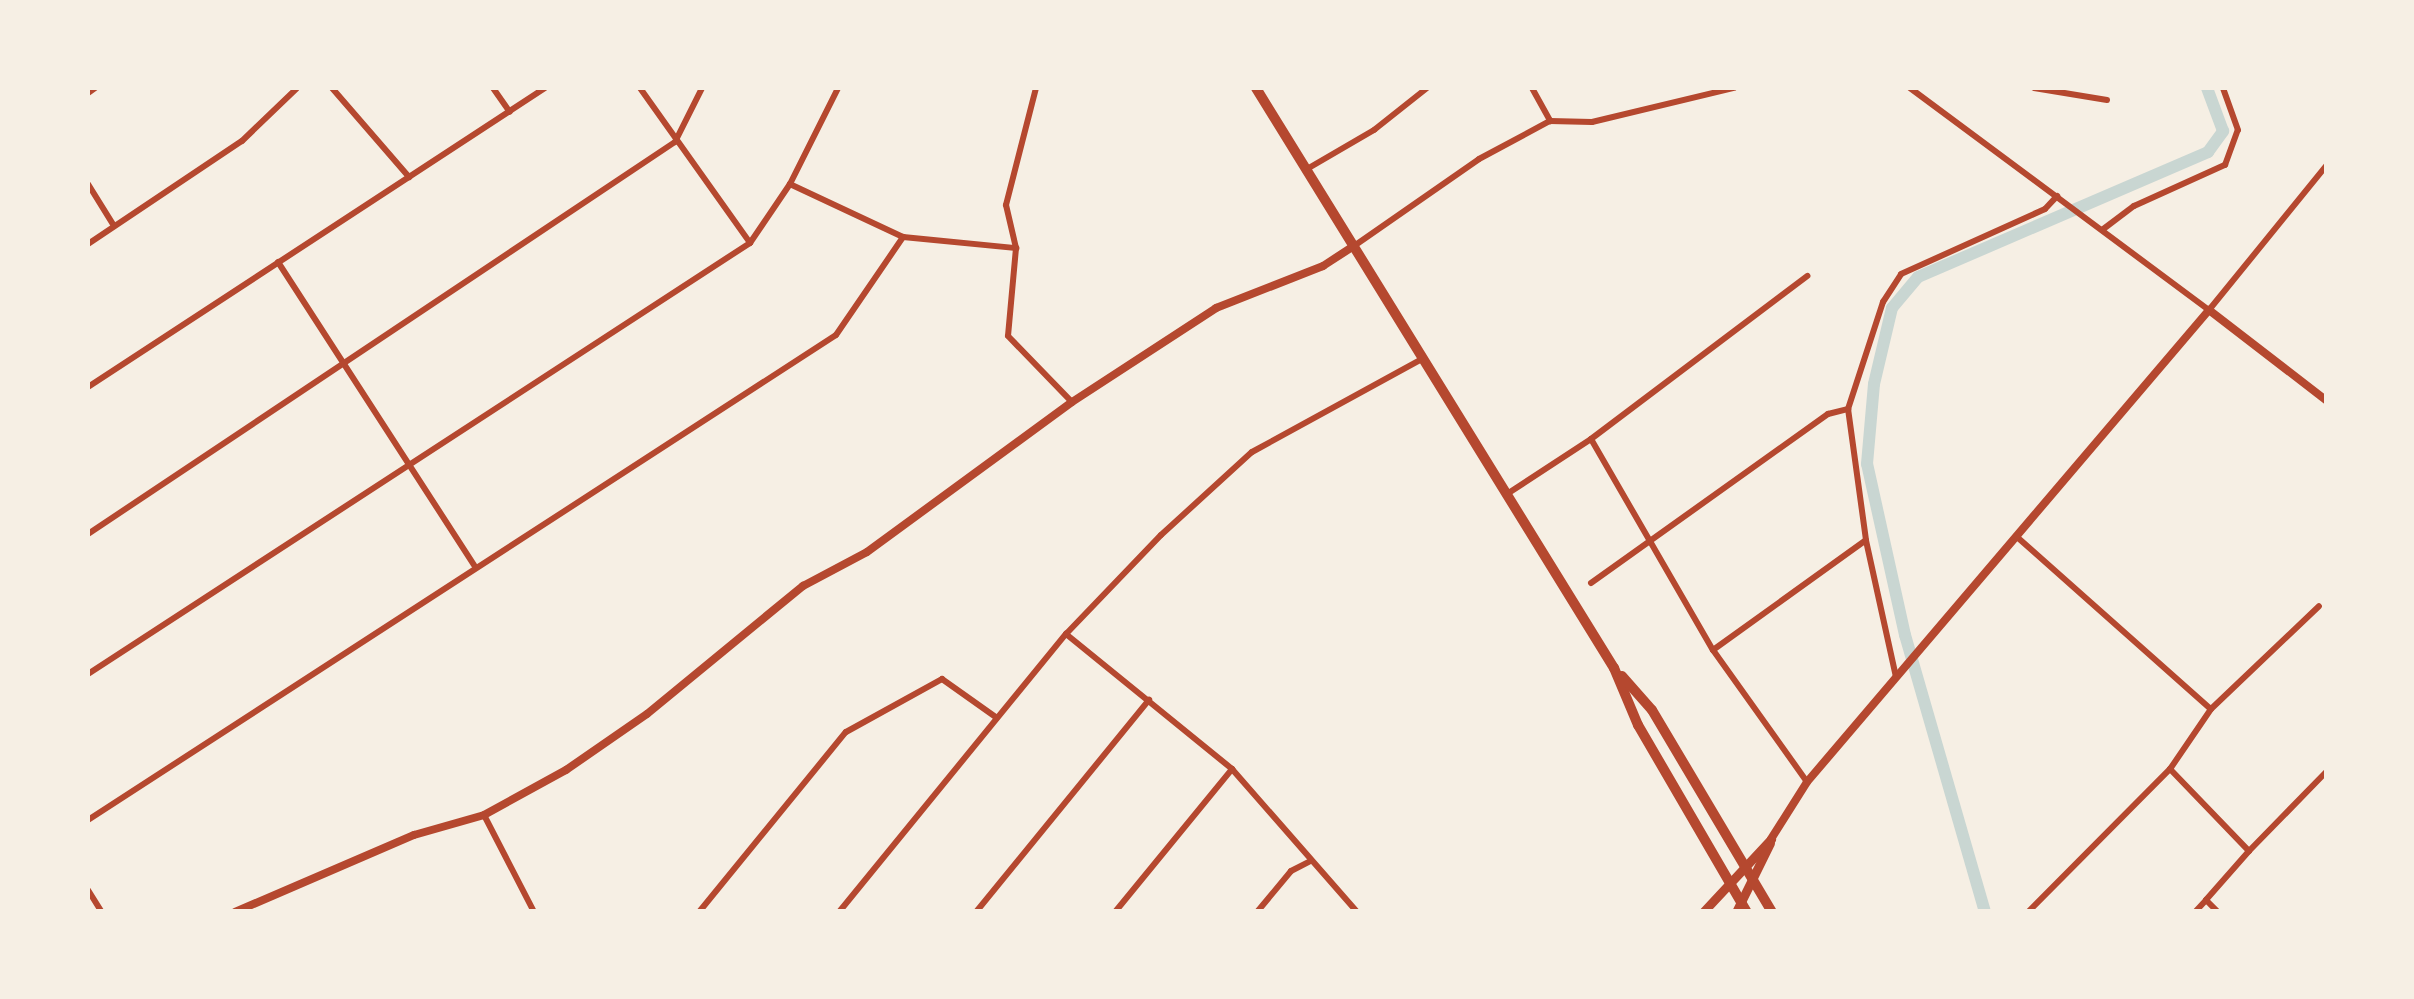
<!DOCTYPE html>
<html>
<head>
<meta charset="utf-8">
<style>
	body { margin:0 }
	#map { position:relative; width:2414px; height:999px; overflow:hidden; background:#f6efe4; font-family:"Times New Roman",serif }
	div>[style] { position:absolute }
	.canal>* { height:12px; margin:-6px; padding:0 6px; transform-origin:6px; border-radius:6px; background:#c9d6d2 }
	.minor>* { height:6px; margin:-3px; padding:0 3px; transform-origin:3px; border-radius:3px; background:#b5482f }
	.tertiary>* { height:8px; margin:-4px; padding:0 4px; transform-origin:4px; border-radius:4px; background:#b5482f }
	.primary>* { height:9px; margin:-4.5px; padding:0 4.5px; transform-origin:4.5px; border-radius:4.5px; background:#b5482f }
	.trunk>* { height:10px; margin:-5px; padding:0 5px; transform-origin:5px; border-radius:5px; background:#b5482f }
	span { translate:-50% -50%; white-space:nowrap; text-align:center; line-height:1.15; -webkit-text-stroke:10px #f6efe4; paint-order:stroke }
	.frame { position:absolute; inset:0; border:90px solid #f6efe4; pointer-events:none }
</style>
</head>
<body>
<div id="map">
	<div class="canal">
		<i style="left:1985px;top:912px;width:288px;rotate:-106.1deg"></i>
		<i style="left:1905px;top:635px;width:175px;rotate:-102.5deg"></i>
		<i style="left:1867px;top:464px;width:80px;rotate:-85deg"></i>
		<i style="left:1874px;top:384px;width:78px;rotate:-76.7deg"></i>
		<i style="left:1892px;top:308px;width:40px;rotate:-50deg"></i>
		<i style="left:1918px;top:277px;width:316px;rotate:-23.3deg"></i>
		<i style="left:2208px;top:152px;width:26px;rotate:-54deg"></i>
		<i style="left:2223px;top:131px;width:46px;rotate:-110.4deg"></i>
	</div>
	<div class="minor">
		<i style="left:332px;top:88px;width:118px;rotate:49.1deg"></i>
		<i style="left:493px;top:88px;width:29px;rotate:55deg"></i>
		<i style="left:640px;top:88px;width:190px;rotate:54.6deg"></i>
		<i style="left:1036px;top:88px;width:121px;rotate:104.4deg"></i>
		<i style="left:1006px;top:205px;width:44px;rotate:76.9deg"></i>
		<i style="left:1016px;top:248px;width:88px;rotate:95.2deg"></i>
		<i style="left:1008px;top:336px;width:92px;rotate:45.9deg"></i>
		<i style="left:1532px;top:88px;width:38px;rotate:61deg"></i>
		<i style="left:1910px;top:88px;width:372px;rotate:36.6deg"></i>
		<i style="left:2209px;top:310px;width:186px;rotate:-50.9deg"></i>
		<i style="left:2034px;top:88px;width:74px;rotate:9.3deg"></i>
		<i style="left:88px;top:93px;width:9px;rotate:-36deg"></i>
		<i style="left:1307px;top:169px;width:78px;rotate:-30.2deg"></i>
		<i style="left:1374px;top:130px;width:68px;rotate:-38.4deg"></i>
		<i style="left:88px;top:184px;width:49px;rotate:58.2deg"></i>
		<i style="left:2102px;top:230px;width:40px;rotate:-37deg"></i>
		<i style="left:2134px;top:206px;width:100px;rotate:-24.3deg"></i>
		<i style="left:2225px;top:165px;width:37px;rotate:-70deg"></i>
		<i style="left:2238px;top:130px;width:45px;rotate:-109.7deg"></i>
		<i style="left:903px;top:237px;width:114px;rotate:5.6deg"></i>
		<i style="left:88px;top:244px;width:185px;rotate:-33.8deg"></i>
		<i style="left:242px;top:141px;width:76px;rotate:-43.9deg"></i>
		<i style="left:1354px;top:246px;width:152px;rotate:-34.8deg"></i>
		<i style="left:1479px;top:159px;width:81px;rotate:-28.2deg"></i>
		<i style="left:1550px;top:121px;width:42px;rotate:1.4deg"></i>
		<i style="left:1592px;top:122px;width:146px;rotate:-13.5deg"></i>
		<i style="left:278px;top:262px;width:361px;rotate:57.1deg"></i>
		<i style="left:88px;top:387px;width:546px;rotate:-33.2deg"></i>
		<i style="left:1591px;top:439px;width:271px;rotate:-37deg"></i>
		<i style="left:1507px;top:494px;width:100px;rotate:-33.2deg"></i>
		<i style="left:1591px;top:439px;width:244px;rotate:60deg"></i>
		<i style="left:1713px;top:650px;width:162px;rotate:54.5deg"></i>
		<i style="left:88px;top:534px;width:706px;rotate:-33.74deg"></i>
		<i style="left:675px;top:142px;width:60px;rotate:-63.4deg"></i>
		<i style="left:2017px;top:537px;width:259px;rotate:41.6deg"></i>
		<i style="left:2211px;top:709px;width:73px;rotate:124.3deg"></i>
		<i style="left:2170px;top:769px;width:114px;rotate:46.1deg"></i>
		<i style="left:2249px;top:851px;width:65px;rotate:131.3deg"></i>
		<i style="left:2206px;top:900px;width:17px;rotate:45deg"></i>
		<i style="left:1591px;top:583px;width:291px;rotate:-35.5deg"></i>
		<i style="left:1828px;top:414px;width:21px;rotate:-14deg"></i>
		<i style="left:1066px;top:634px;width:214px;rotate:39.1deg"></i>
		<i style="left:1232px;top:769px;width:190px;rotate:48.8deg"></i>
		<i style="left:1713px;top:650px;width:188px;rotate:-35.7deg"></i>
		<i style="left:88px;top:674px;width:790px;rotate:-33.07deg"></i>
		<i style="left:750px;top:243px;width:71px;rotate:-55.9deg"></i>
		<i style="left:790px;top:184px;width:107px;rotate:-63.4deg"></i>
		<i style="left:1896px;top:677px;width:140px;rotate:-102.4deg"></i>
		<i style="left:1866px;top:540px;width:132px;rotate:-97.8deg"></i>
		<i style="left:1848px;top:409px;width:113px;rotate:-71.9deg"></i>
		<i style="left:1883px;top:302px;width:33px;rotate:-57deg"></i>
		<i style="left:1901px;top:274px;width:158px;rotate:-24.3deg"></i>
		<i style="left:2045px;top:209px;width:18px;rotate:-47deg"></i>
		<i style="left:2211px;top:709px;width:149px;rotate:-43.6deg"></i>
		<i style="left:484px;top:815px;width:109px;rotate:62.7deg"></i>
		<i style="left:88px;top:820px;width:891px;rotate:-32.96deg"></i>
		<i style="left:836px;top:335px;width:119px;rotate:-55.6deg"></i>
		<i style="left:903px;top:237px;width:125px;rotate:-154.9deg"></i>
		<i style="left:2249px;top:851px;width:110px;rotate:-45.7deg"></i>
		<i style="left:88px;top:890px;width:26px;rotate:58deg"></i>
		<i style="left:699px;top:912px;width:232px;rotate:-50.8deg"></i>
		<i style="left:846px;top:732px;width:110px;rotate:-28.9deg"></i>
		<i style="left:942px;top:679px;width:67px;rotate:35.3deg"></i>
		<i style="left:839px;top:912px;width:359px;rotate:-50.8deg"></i>
		<i style="left:1066px;top:634px;width:137px;rotate:-46.2deg"></i>
		<i style="left:1161px;top:535px;width:123px;rotate:-42.4deg"></i>
		<i style="left:1252px;top:452px;width:194px;rotate:-28.7deg"></i>
		<i style="left:976px;top:912px;width:274px;rotate:-50.8deg"></i>
		<i style="left:1115px;top:912px;width:185px;rotate:-50.7deg"></i>
		<i style="left:1257px;top:912px;width:53px;rotate:-50.3deg"></i>
		<i style="left:1291px;top:871px;width:20px;rotate:-27deg"></i>
		<i style="left:2028px;top:912px;width:202px;rotate:-45.2deg"></i>
		<i style="left:2195px;top:912px;width:16px;rotate:-47deg"></i>
	</div>
	<div class="tertiary">
		<i style="left:1771px;top:839px;width:67px;rotate:-57.7deg"></i>
		<i style="left:1807px;top:782px;width:620px;rotate:-49.58deg"></i>
		<i style="left:2209px;top:310px;width:148px;rotate:37.6deg"></i>
		<i style="left:235px;top:912px;width:195px;rotate:-23.3deg"></i>
		<i style="left:414px;top:835px;width:73px;rotate:-15.9deg"></i>
		<i style="left:484px;top:815px;width:94px;rotate:-28.8deg"></i>
		<i style="left:566px;top:770px;width:98px;rotate:-34.7deg"></i>
		<i style="left:647px;top:714px;width:202px;rotate:-39.4deg"></i>
		<i style="left:803px;top:586px;width:72px;rotate:-28deg"></i>
		<i style="left:867px;top:552px;width:254px;rotate:-36.2deg"></i>
		<i style="left:1072px;top:402px;width:172px;rotate:-33.1deg"></i>
		<i style="left:1216px;top:308px;width:115px;rotate:-21.4deg"></i>
		<i style="left:1323px;top:266px;width:35px;rotate:-33deg"></i>
	</div>
	<div class="primary">
		<i style="left:1703px;top:912px;width:100px;rotate:-47deg"></i>
		<i style="left:1736px;top:912px;width:77px;rotate:-63.8deg"></i>
	</div>
	<div class="trunk">
		<i style="left:1256px;top:88px;width:682px;rotate:58.32deg"></i>
		<i style="left:1614px;top:668px;width:62px;rotate:67.2deg"></i>
		<i style="left:1638px;top:725px;width:216px;rotate:59.8deg"></i>
		<i style="left:1622px;top:676px;width:45px;rotate:48.6deg"></i>
		<i style="left:1652px;top:710px;width:235px;rotate:59.3deg"></i>
	</div>
	<div class="frame"></div>
</div>
</body>
</html>
